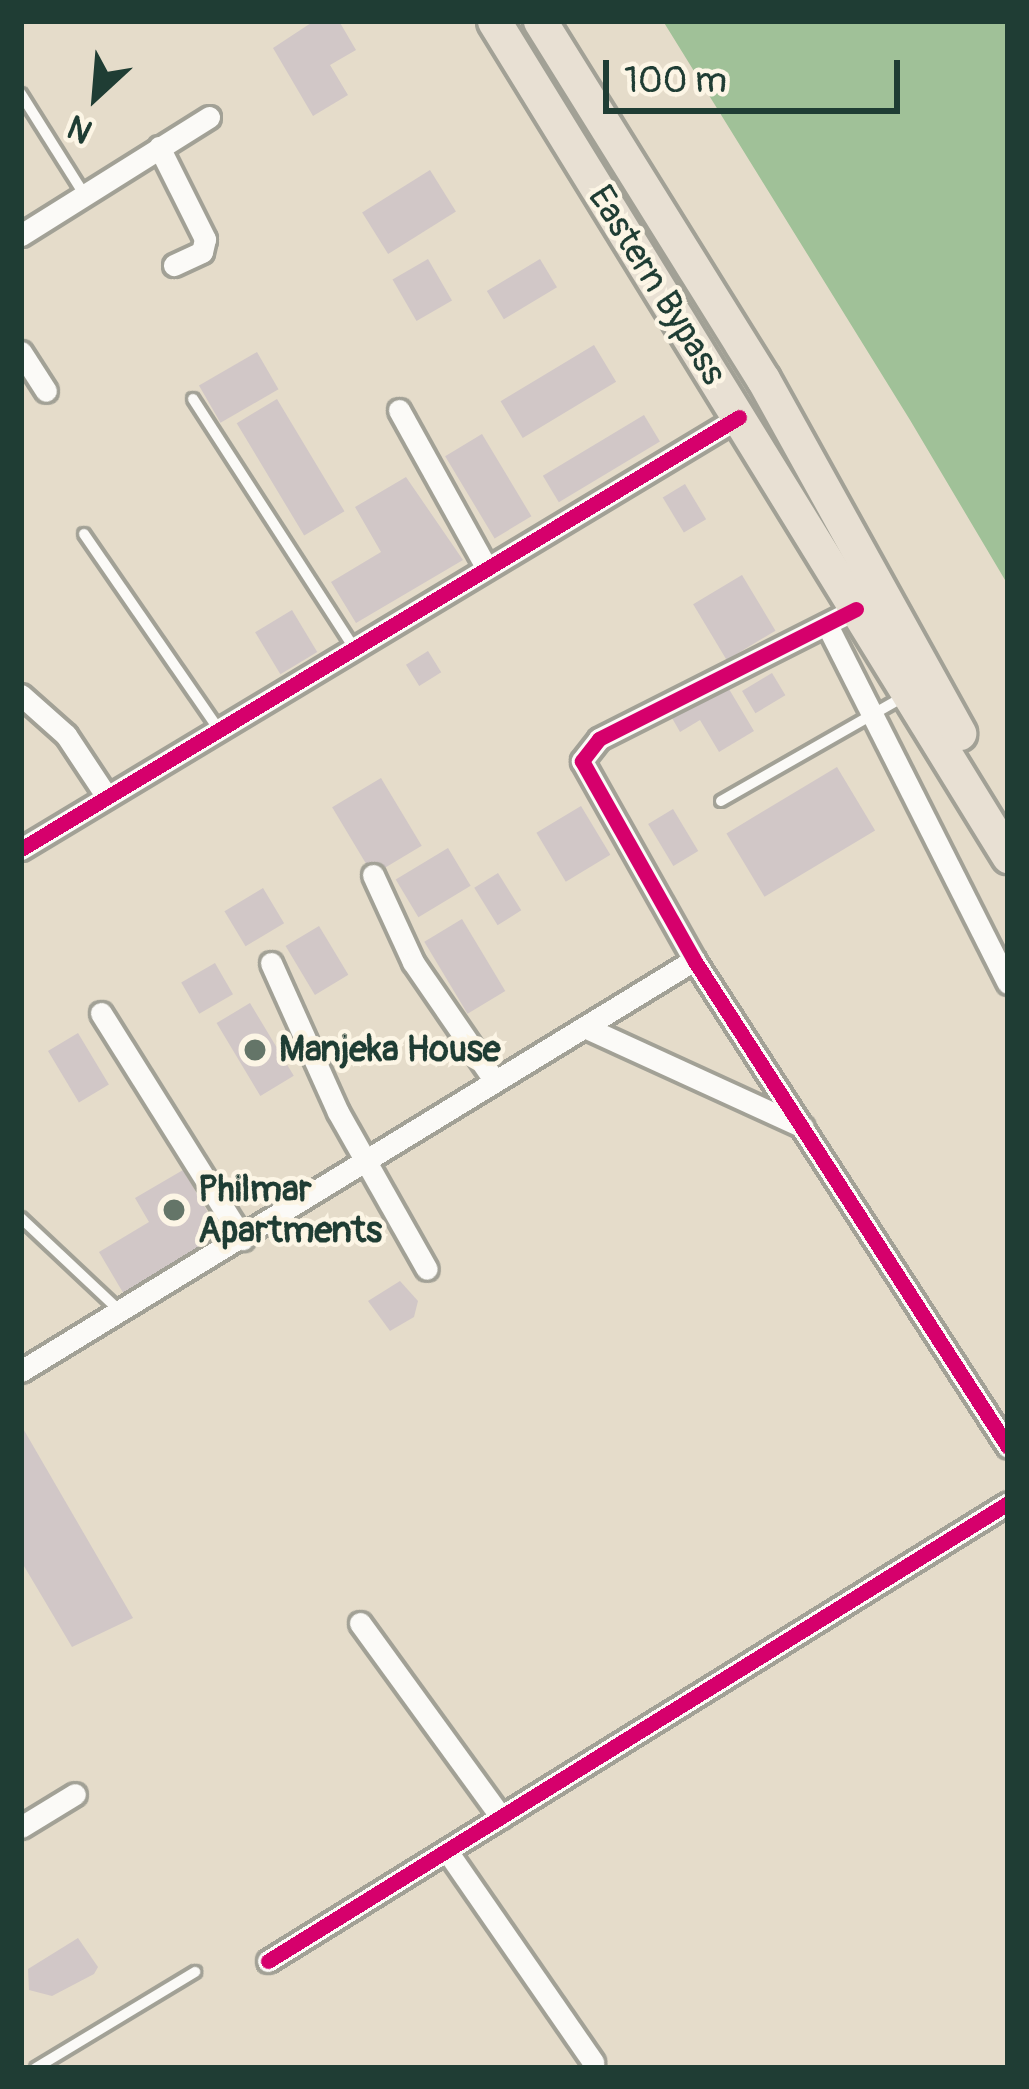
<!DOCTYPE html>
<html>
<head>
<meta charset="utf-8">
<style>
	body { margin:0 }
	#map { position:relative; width:1029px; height:2089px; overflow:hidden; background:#e5dcca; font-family:Pangolin,sans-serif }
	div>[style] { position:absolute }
	.forest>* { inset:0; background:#a0c198 }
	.building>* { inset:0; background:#d1c7c7; transform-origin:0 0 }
	.roads { filter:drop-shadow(3px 0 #a2a196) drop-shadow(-3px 0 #a2a196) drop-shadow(0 3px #a2a196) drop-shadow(0 -3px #a2a196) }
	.lane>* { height:10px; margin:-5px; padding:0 5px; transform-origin:5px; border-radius:5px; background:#fbfaf7 }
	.street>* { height:21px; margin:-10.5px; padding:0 10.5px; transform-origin:10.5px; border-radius:10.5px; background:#fbfaf7 }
	.primary>* { height:33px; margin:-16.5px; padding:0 16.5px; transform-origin:16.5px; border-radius:16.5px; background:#e8e0d3 }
	.cycleway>* { height:15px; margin:-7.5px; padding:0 7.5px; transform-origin:7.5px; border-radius:7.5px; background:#d6006c }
	.dots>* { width:33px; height:33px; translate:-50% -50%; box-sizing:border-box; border:6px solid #fcf5e5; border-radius:50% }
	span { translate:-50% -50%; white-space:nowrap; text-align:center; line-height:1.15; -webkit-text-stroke:9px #fcf5e5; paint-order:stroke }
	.street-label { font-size:36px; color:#1f3d34 }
	.poi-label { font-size:36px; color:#1f3d34; font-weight:700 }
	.left { translate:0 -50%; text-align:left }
	.frame { position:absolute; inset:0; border:24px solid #1f3d34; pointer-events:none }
	.north { position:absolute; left:36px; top:36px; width:120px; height:120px; -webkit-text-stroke:9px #fcf5e5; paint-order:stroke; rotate:206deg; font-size:33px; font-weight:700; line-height:48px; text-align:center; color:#1f3d34 }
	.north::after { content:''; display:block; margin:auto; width:42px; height:54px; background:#1f3d34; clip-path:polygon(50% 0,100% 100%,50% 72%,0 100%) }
	.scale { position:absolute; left:603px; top:60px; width:297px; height:54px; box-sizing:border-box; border:6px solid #1f3d34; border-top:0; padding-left:15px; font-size:36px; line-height:42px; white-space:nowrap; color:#1f3d34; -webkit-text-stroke:9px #fcf5e5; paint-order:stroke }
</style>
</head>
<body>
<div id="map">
	<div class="forest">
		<i style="clip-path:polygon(663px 21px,1008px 21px,1008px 585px,910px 420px)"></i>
	</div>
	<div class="building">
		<i style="clip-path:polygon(314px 21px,339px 21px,356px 50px,330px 65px,348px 95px,313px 116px,273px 48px)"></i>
		<i style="left:430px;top:170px;width:49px;height:80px;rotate:58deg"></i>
		<i style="left:428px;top:259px;width:48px;height:41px;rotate:60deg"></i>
		<i style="left:540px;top:259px;width:33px;height:62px;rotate:59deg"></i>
		<i style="left:594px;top:345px;width:43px;height:109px;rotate:59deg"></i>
		<i style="left:257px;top:352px;width:43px;height:67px;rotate:60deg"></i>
		<i style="left:277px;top:399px;width:131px;height:47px;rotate:59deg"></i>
		<i style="left:644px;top:415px;width:31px;height:118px;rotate:59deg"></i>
		<i style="left:482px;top:434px;width:96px;height:43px;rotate:59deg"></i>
		<i style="clip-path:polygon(406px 477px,463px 560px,356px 623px,331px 582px,381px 552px,355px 507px)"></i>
		<i style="left:685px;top:484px;width:41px;height:26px;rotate:59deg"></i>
		<i style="left:742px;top:575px;width:65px;height:57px;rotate:59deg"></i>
		<i style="left:292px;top:610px;width:49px;height:43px;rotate:59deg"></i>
		<i style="left:428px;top:651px;width:25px;height:26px;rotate:58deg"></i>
		<i style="left:772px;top:673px;width:26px;height:35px;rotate:59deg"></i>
		<i style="clip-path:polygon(723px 679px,754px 731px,719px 752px,700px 720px,680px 732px,668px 711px)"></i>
		<i style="left:837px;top:767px;width:74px;height:129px;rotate:59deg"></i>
		<i style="left:381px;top:778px;width:79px;height:57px;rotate:59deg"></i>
		<i style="left:581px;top:806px;width:57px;height:52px;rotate:59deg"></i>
		<i style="left:673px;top:809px;width:49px;height:29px;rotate:59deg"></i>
		<i style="left:448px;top:848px;width:44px;height:61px;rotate:59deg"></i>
		<i style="left:498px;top:873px;width:44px;height:28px;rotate:58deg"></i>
		<i style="left:263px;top:888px;width:41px;height:45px;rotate:59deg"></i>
		<i style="left:462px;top:919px;width:84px;height:44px;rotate:59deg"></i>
		<i style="left:319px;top:926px;width:57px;height:39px;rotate:59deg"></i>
		<i style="left:215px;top:963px;width:36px;height:39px;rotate:60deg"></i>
		<i style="left:250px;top:1003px;width:85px;height:39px;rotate:59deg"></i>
		<i style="left:78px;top:1033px;width:60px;height:35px;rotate:59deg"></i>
		<i style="clip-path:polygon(183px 1170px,223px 1238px,125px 1296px,99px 1252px,149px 1222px,135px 1198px)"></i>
		<i style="clip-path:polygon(400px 1281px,418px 1301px,414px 1317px,390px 1331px,368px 1301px)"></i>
		<i style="clip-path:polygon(21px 1425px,133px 1618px,72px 1647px,21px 1561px)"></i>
		<i style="clip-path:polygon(78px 1938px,98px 1967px,94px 1974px,52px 1996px,29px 1990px,28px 1969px)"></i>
	</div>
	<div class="roads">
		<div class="lane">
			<i style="left:21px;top:94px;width:118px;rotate:57.8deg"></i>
			<i style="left:193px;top:399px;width:293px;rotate:57.1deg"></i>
			<i style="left:84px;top:534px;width:236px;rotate:55.4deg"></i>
			<i style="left:721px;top:801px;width:212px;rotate:-29.7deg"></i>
			<i style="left:21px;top:1218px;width:136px;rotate:43.2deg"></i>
			<i style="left:36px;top:2068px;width:186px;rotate:-31.1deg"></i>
		</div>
		<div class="street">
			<i style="left:159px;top:147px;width:103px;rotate:63.4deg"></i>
			<i style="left:205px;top:239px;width:13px;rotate:103deg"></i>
			<i style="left:202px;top:252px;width:31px;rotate:155deg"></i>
			<i style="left:21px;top:235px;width:222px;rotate:-32.1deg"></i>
			<i style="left:21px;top:352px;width:46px;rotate:57.3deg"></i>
			<i style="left:399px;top:410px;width:177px;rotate:61deg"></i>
			<i style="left:856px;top:609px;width:288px;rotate:153.2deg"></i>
			<i style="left:599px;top:739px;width:28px;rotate:128deg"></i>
			<i style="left:582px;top:761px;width:228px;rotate:60.6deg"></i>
			<i style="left:694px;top:960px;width:579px;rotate:57.19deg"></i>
			<i style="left:827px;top:625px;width:401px;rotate:63.2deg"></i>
			<i style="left:21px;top:695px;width:60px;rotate:41.6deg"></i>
			<i style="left:66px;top:735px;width:74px;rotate:56.5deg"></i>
			<i style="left:21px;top:849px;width:838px;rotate:-31.03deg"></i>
			<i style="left:373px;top:875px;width:96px;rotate:65.3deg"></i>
			<i style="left:413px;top:962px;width:143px;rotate:55.5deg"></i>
			<i style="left:271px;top:963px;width:163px;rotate:65.8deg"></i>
			<i style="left:338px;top:1112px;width:180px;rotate:60.5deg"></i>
			<i style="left:101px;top:1013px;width:267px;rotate:57.9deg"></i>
			<i style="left:589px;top:1029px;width:235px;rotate:24.6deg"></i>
			<i style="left:21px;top:1371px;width:789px;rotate:-31.41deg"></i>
			<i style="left:360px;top:1623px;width:240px;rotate:54deg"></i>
			<i style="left:21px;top:1827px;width:63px;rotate:-31.4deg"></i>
			<i style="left:447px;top:1851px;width:257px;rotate:55.3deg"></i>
			<i style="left:268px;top:1961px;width:870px;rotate:-31.75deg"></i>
		</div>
		<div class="primary">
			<i style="left:494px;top:21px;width:981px;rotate:58.38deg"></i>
			<i style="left:540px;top:21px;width:422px;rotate:58.1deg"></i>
			<i style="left:763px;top:379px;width:405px;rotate:61deg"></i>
		</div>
	</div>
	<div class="cycleway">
		<i style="left:856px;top:609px;width:288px;rotate:153.2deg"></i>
		<i style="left:599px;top:739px;width:28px;rotate:128deg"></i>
		<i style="left:582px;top:761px;width:228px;rotate:60.6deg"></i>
		<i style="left:694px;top:960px;width:579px;rotate:57.19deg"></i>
		<i style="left:21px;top:849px;width:838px;rotate:-31.03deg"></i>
		<i style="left:268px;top:1961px;width:870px;rotate:-31.75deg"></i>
	</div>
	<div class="dots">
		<i style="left:255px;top:1050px;background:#647568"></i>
		<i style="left:174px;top:1210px;background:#647568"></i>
	</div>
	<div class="street-label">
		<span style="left:657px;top:285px;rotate:58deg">Eastern Bypass</span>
	</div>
	<div class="poi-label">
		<span class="left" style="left:279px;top:1050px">Manjeka House</span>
		<span class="left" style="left:198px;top:1210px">Philmar<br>Apartments</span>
	</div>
	<div class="frame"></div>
	<div class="north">N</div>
	<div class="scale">100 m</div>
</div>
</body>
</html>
